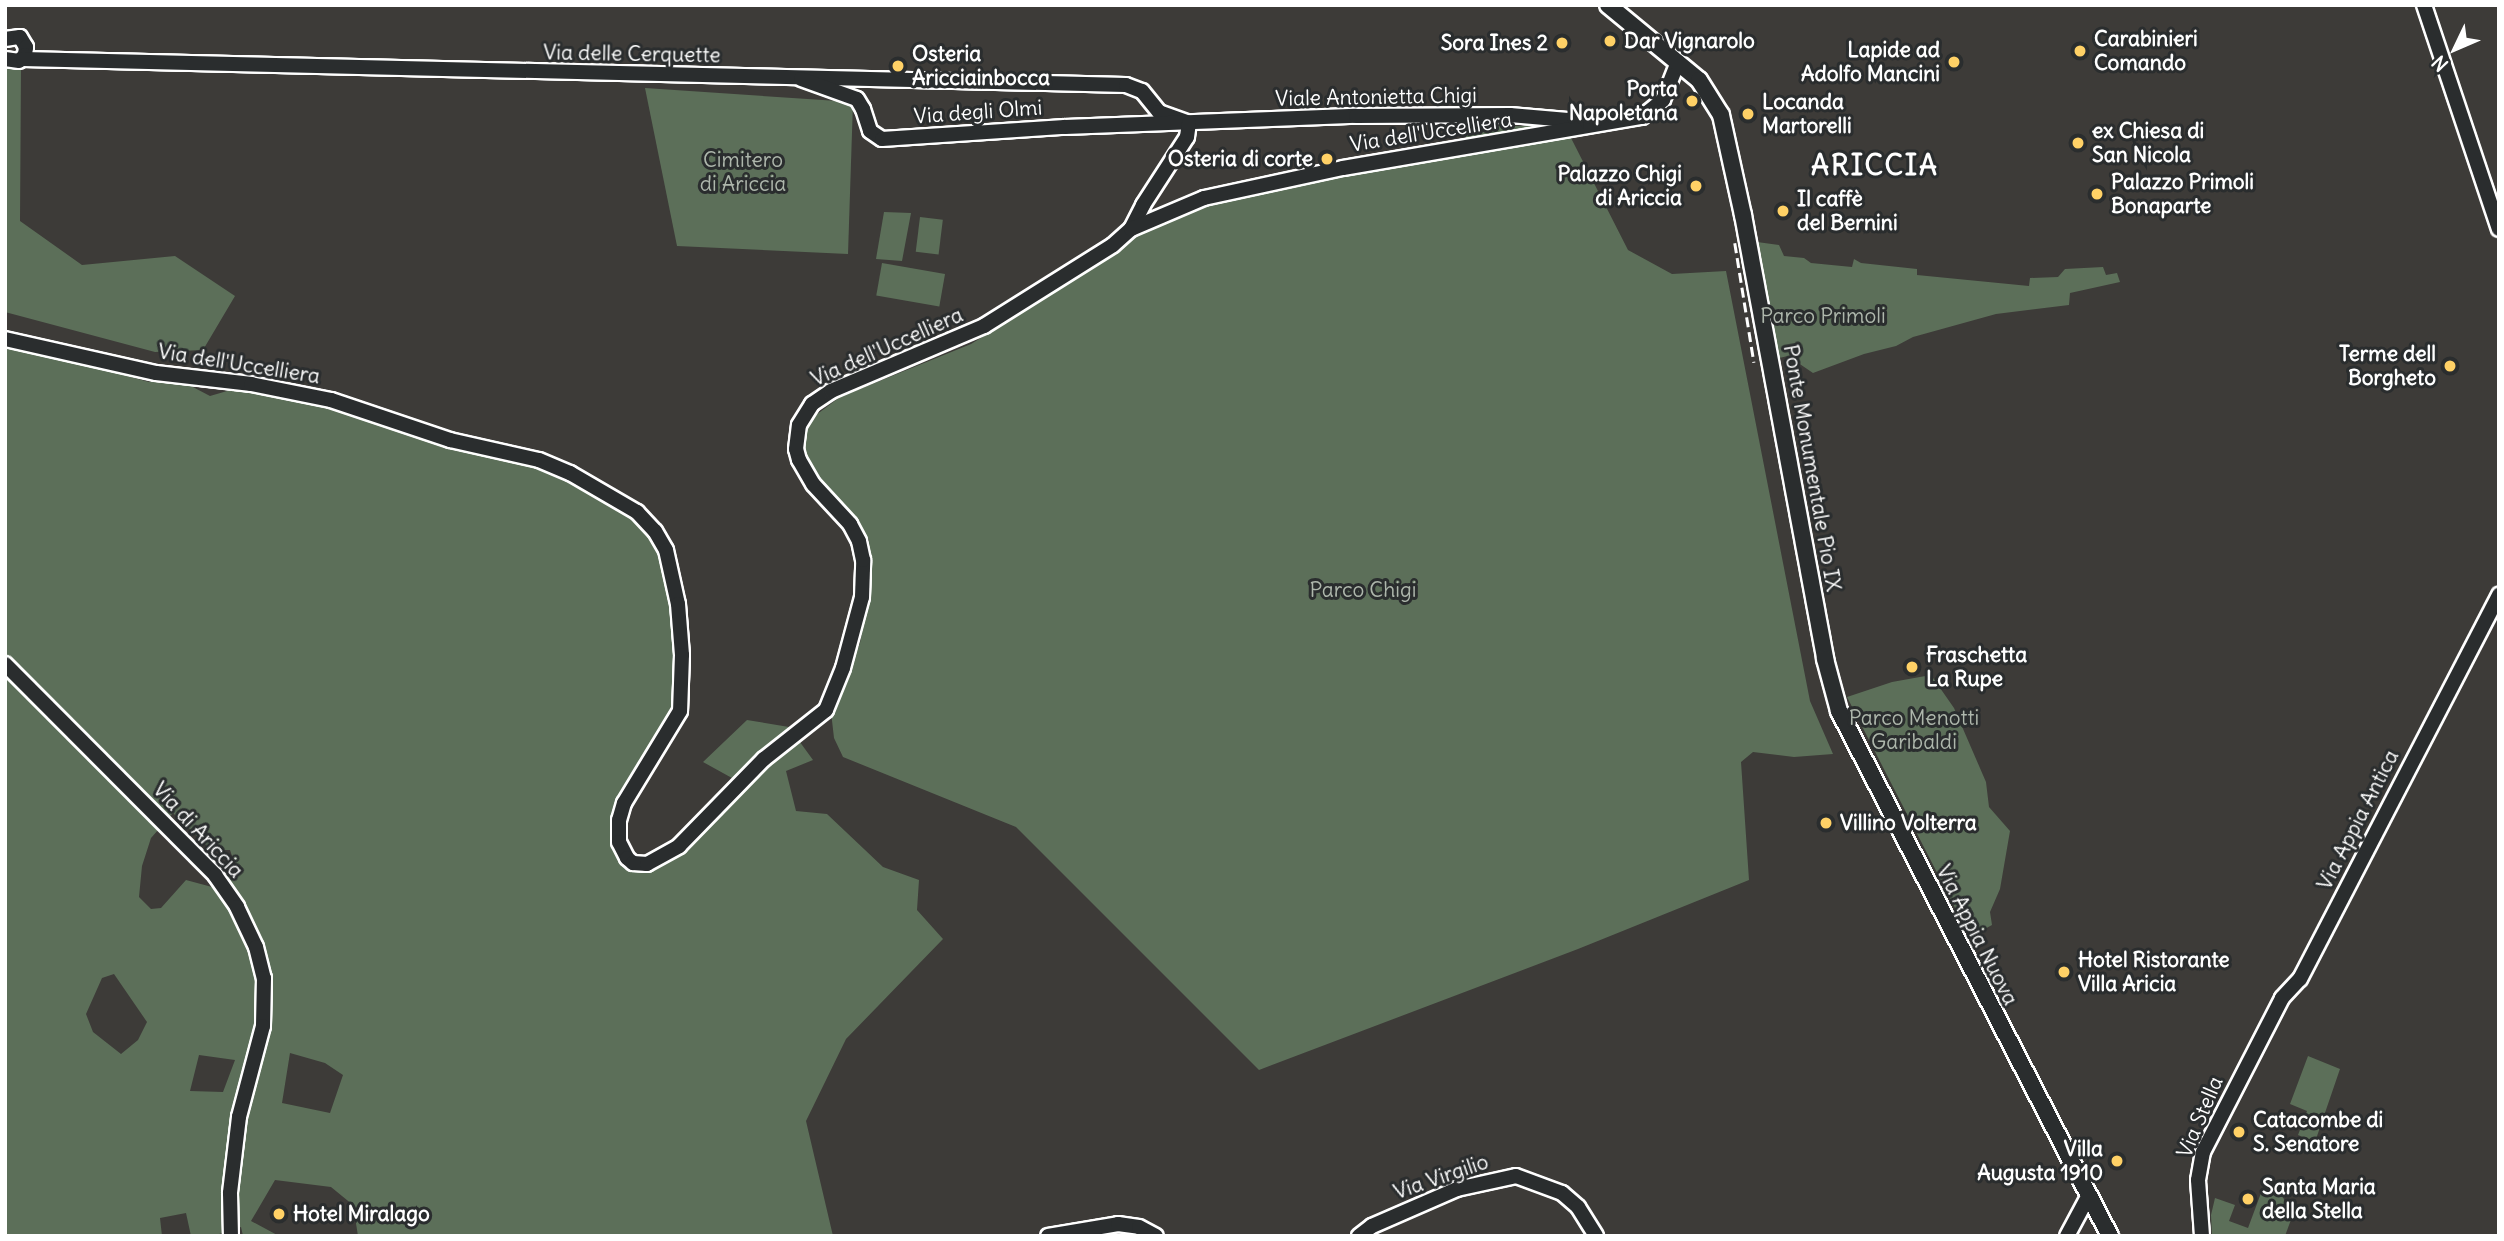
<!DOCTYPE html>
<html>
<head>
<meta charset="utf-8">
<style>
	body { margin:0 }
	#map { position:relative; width:2504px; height:1241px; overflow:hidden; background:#3d3b38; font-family:Delius,sans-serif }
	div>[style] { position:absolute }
	.green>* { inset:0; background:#5c6f59; transform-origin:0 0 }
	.roads { filter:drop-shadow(2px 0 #fff) drop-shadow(-2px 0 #fff) drop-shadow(0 2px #fff) drop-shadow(0 -2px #fff) }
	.secondary>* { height:14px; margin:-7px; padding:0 7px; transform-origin:7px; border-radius:7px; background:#2a2d2e }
	.primary>* { height:16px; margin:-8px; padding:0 8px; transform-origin:8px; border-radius:8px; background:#2a2d2e }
	.rail>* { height:2.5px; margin-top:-1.25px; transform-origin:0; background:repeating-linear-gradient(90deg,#fff 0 10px,transparent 0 15px) }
	.dots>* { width:19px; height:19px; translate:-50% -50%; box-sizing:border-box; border:4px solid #2a2d2e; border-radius:50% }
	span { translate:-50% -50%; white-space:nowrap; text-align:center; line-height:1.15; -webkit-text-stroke:6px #2a2d2e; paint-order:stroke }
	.poi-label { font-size:21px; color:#fff; font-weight:700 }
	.left { translate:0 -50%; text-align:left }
	.right { translate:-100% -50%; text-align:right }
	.street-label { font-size:21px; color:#fff }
	.park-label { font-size:21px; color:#aeb7ac }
	.district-label { font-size:28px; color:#fff; font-weight:700; letter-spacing:2px }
	.frame { position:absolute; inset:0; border:7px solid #fff; pointer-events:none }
	.north { position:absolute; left:2420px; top:14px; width:70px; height:70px; -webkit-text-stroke:5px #2a2d2e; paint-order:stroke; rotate:226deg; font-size:19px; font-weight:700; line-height:28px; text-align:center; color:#fff }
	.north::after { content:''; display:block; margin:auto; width:24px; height:32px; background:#fff; clip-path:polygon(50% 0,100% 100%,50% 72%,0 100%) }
</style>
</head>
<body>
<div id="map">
	<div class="green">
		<i style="clip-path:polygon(5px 65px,21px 66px,20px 221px,82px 265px,175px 256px,235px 296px,203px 350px,155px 352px,5px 312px)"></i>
		<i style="clip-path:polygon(645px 88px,853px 102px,848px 254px,677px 246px)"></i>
		<i style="clip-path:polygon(1466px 126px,1529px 126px,1533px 129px,1466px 141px)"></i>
		<i style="clip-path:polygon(1571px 138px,1628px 250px,1672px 274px,1726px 271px,1810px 701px,1833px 754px,1794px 757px,1753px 752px,1741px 762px,1749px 880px,1578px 949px,1259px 1070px,1016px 827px,843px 757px,834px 738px,831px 712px,860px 643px,871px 582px,869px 540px,816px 480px,801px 447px,812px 418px,840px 397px,971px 344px,1061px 288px,1139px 234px,1209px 202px,1321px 179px)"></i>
		<i style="clip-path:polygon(884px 212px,911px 213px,902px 261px,876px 259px)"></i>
		<i style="left:920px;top:217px;width:23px;height:35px;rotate:7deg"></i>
		<i style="clip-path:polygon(1757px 242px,1779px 245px,1784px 256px,1804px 258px,1811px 263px,1852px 267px,1854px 259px,1861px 263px,1917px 269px,1917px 275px,2029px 286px,2030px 278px,2058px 277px,2065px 269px,2103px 267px,2106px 275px,2117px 273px,2120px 282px,2070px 293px,2069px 305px,1996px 314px,1913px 337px,1896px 346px,1864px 354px,1813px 373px,1788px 356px,1779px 358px)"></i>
		<i style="left:882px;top:263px;width:64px;height:33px;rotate:10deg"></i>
		<i style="clip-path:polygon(evenodd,5px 342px,149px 382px,170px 375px,210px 396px,251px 384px,522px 454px,622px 502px,666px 550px,682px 702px,624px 803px,627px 858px,656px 861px,741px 783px,703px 762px,747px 720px,789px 727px,813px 760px,786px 771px,796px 811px,827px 814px,883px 867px,919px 880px,917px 910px,943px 939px,846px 1039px,806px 1121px,833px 1236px,358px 1236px,353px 1205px,331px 1187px,275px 1180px,251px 1221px,279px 1236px,243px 1236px,241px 1227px,213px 1236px,191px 1236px,186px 1213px,160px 1218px,162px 1236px,5px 1236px,5px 342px,173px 813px,211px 850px,230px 850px,235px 865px,212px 887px,186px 880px,161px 908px,151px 909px,139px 897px,142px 866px,151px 838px,173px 813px,5px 342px,114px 974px,147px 1022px,138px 1040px,121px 1054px,93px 1032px,86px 1014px,102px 978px,114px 974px,5px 342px,290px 1053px,325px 1063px,343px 1075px,330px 1113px,282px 1103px,290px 1053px,5px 342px,199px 1055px,235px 1060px,223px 1092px,190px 1091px,199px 1055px)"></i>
		<i style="clip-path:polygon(1931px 675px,1954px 708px,1986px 782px,1989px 807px,2010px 831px,2000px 889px,1990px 912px,1992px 925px,1970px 937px,1847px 697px,1892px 682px)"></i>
		<i style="clip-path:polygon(2308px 1056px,2340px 1069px,2315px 1142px,2298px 1135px,2307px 1111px,2290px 1104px)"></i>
		<i style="clip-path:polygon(2275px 1192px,2281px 1192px,2285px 1202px,2296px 1206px,2285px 1236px,2212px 1236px,2211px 1215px,2215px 1198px,2235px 1205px,2229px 1221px,2248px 1228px,2261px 1193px,2271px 1197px)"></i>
	</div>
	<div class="roads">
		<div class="secondary">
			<i style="left:2424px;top:5px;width:236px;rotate:71.5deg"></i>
			<i style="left:5px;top:39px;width:15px;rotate:-8deg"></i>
			<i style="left:20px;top:37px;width:12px;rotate:59deg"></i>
			<i style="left:26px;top:47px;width:8px;rotate:97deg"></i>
			<i style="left:25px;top:55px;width:8px;rotate:135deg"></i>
			<i style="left:19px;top:61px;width:14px;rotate:-172deg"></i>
			<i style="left:23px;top:59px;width:1103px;rotate:1.35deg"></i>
			<i style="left:1126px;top:85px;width:17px;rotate:21deg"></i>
			<i style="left:1142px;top:91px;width:27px;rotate:51deg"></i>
			<i style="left:1159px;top:112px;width:32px;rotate:20deg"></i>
			<i style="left:801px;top:79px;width:59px;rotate:19.7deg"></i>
			<i style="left:857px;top:99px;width:12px;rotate:59deg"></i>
			<i style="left:863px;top:109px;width:23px;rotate:72deg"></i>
			<i style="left:870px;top:131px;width:14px;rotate:34deg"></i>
			<i style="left:882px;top:139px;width:183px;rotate:-3.8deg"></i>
			<i style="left:1065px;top:127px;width:291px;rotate:-2.2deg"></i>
			<i style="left:1356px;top:116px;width:154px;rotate:-0.4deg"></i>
			<i style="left:1510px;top:115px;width:81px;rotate:4.9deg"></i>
			<i style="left:1131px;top:229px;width:27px;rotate:-63deg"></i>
			<i style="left:1143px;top:205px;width:81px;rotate:-57.1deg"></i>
			<i style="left:1187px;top:137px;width:14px;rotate:-82deg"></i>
			<i style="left:5px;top:339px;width:155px;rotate:12.7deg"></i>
			<i style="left:156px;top:373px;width:96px;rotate:6.6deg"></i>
			<i style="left:251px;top:384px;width:82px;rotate:11.3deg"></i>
			<i style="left:331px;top:400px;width:126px;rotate:18.6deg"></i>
			<i style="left:450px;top:440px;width:91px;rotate:12.7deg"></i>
			<i style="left:539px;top:460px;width:34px;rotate:23deg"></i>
			<i style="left:570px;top:473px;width:78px;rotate:30.2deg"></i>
			<i style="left:637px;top:512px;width:26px;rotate:47deg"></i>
			<i style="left:655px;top:531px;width:22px;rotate:60deg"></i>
			<i style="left:666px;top:550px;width:55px;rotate:77.5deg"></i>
			<i style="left:678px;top:604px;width:51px;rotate:85.5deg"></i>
			<i style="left:682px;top:655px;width:56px;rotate:92deg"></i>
			<i style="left:680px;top:711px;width:108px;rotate:121.3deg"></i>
			<i style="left:624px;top:803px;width:18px;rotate:106deg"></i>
			<i style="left:619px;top:820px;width:22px;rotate:90deg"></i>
			<i style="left:619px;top:842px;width:18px;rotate:63deg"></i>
			<i style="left:627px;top:858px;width:8px;rotate:40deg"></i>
			<i style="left:633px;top:863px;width:14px;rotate:4deg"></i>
			<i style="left:647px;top:864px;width:37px;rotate:-29deg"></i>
			<i style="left:679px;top:846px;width:122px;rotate:-45.7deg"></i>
			<i style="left:764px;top:759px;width:79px;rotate:-38.3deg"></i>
			<i style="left:826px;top:710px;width:45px;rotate:-68deg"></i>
			<i style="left:843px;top:668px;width:73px;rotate:-75deg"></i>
			<i style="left:862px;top:597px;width:37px;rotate:-88deg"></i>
			<i style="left:863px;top:560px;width:19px;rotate:-102deg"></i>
			<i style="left:859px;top:541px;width:19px;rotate:-118deg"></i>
			<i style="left:850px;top:524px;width:54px;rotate:-132.8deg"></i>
			<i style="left:813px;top:484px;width:28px;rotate:-120deg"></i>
			<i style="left:799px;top:460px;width:11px;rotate:-105deg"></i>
			<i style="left:796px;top:449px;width:24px;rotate:-83deg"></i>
			<i style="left:799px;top:425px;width:25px;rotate:-58deg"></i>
			<i style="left:812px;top:404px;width:23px;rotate:-34deg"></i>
			<i style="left:831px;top:391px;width:166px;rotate:-23deg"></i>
			<i style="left:984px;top:326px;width:152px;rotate:-32.1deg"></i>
			<i style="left:1113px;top:245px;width:24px;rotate:-42deg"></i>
			<i style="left:1131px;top:229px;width:79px;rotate:-23deg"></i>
			<i style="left:1204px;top:198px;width:142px;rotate:-12.2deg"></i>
			<i style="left:1343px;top:168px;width:303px;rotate:-9.7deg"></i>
			<i style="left:1642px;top:117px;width:27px;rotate:-39deg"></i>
			<i style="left:1663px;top:100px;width:41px;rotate:-68.5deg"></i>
			<i style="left:5px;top:664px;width:298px;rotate:45.1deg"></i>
			<i style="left:215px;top:875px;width:39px;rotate:55deg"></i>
			<i style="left:237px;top:907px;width:44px;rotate:64.6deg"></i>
			<i style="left:256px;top:947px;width:32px;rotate:76deg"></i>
			<i style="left:264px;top:978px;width:48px;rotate:91.2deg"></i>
			<i style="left:263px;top:1026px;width:94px;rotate:104.8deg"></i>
			<i style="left:239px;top:1117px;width:77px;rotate:96.8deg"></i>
			<i style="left:230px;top:1193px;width:43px;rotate:88.7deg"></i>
			<i style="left:1048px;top:1236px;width:71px;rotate:-9.7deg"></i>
			<i style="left:1118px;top:1224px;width:21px;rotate:8deg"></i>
			<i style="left:1139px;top:1227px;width:19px;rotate:28deg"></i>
			<i style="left:1359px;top:1236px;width:16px;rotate:-38deg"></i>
			<i style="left:1372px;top:1226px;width:93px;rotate:-23.5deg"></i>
			<i style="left:1457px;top:1189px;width:60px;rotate:-12.4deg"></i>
			<i style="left:1516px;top:1176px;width:49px;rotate:20.3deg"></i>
			<i style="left:1562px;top:1193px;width:21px;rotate:41deg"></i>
			<i style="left:1578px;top:1207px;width:34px;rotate:58deg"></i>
			<i style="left:2067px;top:1236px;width:47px;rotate:-61.8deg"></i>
			<i style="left:2202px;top:1236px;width:56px;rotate:-94.1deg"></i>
			<i style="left:2198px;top:1180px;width:28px;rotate:-80deg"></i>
			<i style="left:2203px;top:1152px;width:173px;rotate:-62.8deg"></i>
			<i style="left:2282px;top:998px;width:26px;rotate:-47deg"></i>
			<i style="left:2300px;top:979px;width:433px;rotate:-62.6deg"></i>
		</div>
		<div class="primary">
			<i style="left:1608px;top:5px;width:118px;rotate:39.5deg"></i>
			<i style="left:1699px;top:80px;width:41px;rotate:57.8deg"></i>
			<i style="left:1721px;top:115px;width:102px;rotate:77.6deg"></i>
			<i style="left:1743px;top:215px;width:452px;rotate:79.5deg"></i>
			<i style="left:1825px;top:659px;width:54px;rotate:74.9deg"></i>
			<i style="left:1839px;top:711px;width:591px;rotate:62.7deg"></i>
		</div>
	</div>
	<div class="rail">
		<i style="left:1735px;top:243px;width:121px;rotate:80.9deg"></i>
	</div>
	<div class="dots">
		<i style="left:1610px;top:41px;background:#ffd166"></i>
		<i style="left:1562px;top:43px;background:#ffd166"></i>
		<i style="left:2080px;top:51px;background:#ffd166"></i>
		<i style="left:1954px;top:62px;background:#ffd166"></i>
		<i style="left:898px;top:66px;background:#ffd166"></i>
		<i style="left:1692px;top:101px;background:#ffd166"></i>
		<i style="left:1748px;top:114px;background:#ffd166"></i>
		<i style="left:2078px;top:143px;background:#ffd166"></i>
		<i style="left:1327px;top:159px;background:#ffd166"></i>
		<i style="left:1696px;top:186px;background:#ffd166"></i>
		<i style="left:2097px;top:194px;background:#ffd166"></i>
		<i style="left:1783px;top:211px;background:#ffd166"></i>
		<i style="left:2450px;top:366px;background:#ffd166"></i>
		<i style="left:1912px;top:667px;background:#ffd166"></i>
		<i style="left:1826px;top:823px;background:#ffd166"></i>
		<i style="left:2064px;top:972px;background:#ffd166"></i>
		<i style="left:2239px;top:1132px;background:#ffd166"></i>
		<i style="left:2117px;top:1161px;background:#ffd166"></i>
		<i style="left:2248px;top:1199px;background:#ffd166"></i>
		<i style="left:279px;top:1214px;background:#ffd166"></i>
	</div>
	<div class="poi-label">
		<span class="left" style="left:2094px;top:51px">Carabinieri<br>Comando</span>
		<span class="left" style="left:1624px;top:41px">Dar Vignarolo</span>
		<span class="right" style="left:1548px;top:43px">Sora Ines 2</span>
		<span class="right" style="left:1940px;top:62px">Lapide ad<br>Adolfo Mancini</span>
		<span class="left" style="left:912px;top:66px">Osteria<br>Aricciainbocca</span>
		<span class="right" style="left:1678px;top:101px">Porta<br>Napoletana</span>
		<span class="left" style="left:1762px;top:114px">Locanda<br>Martorelli</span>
		<span class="left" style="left:2092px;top:143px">ex Chiesa di<br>San Nicola</span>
		<span class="right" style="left:1313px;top:159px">Osteria di corte</span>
		<span class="right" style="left:1682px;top:186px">Palazzo Chigi<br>di Ariccia</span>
		<span class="left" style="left:2111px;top:194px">Palazzo Primoli<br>Bonaparte</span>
		<span class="left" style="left:1797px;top:211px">Il caffè<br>del Bernini</span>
		<span class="right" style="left:2436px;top:366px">Terme dell<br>Borgheto</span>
		<span class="left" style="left:1926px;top:667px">Fraschetta<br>La Rupe</span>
		<span class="left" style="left:1840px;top:823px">Villino Volterra</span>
		<span class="left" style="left:2078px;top:972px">Hotel Ristorante<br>Villa Aricia</span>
		<span class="left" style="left:2253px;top:1132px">Catacombe di<br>S. Senatore</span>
		<span class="right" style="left:2103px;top:1161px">Villa<br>Augusta 1910</span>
		<span class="left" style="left:2262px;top:1199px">Santa Maria<br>della Stella</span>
		<span class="left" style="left:293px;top:1214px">Hotel Miralago</span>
	</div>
	<div class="street-label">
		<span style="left:632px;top:54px;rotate:1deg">Via delle Cerquette</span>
		<span style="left:1376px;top:97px;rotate:-1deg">Viale Antonietta Chigi</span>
		<span style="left:978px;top:112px;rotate:-4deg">Via degli Olmi</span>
		<span style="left:1431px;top:132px;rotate:-9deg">Via dell'Uccelliera</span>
		<span style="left:887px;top:347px;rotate:-24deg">Via dell'Uccelliera</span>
		<span style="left:239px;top:364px;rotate:9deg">Via dell'Uccelliera</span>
		<span style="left:1812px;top:468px;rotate:80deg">Ponte Monumentale Pio IX</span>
		<span style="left:2358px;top:820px;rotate:-63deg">Via Appia Antica</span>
		<span style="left:198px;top:830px;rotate:47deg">Via di Ariccia</span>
		<span style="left:1977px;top:935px;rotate:63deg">Via Appia Nuova</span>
		<span style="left:2200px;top:1117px;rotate:-67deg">Via Stella</span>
		<span style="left:1441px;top:1177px;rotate:-19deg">Via Virgilio</span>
	</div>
	<div class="park-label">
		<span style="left:743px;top:172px">Cimitero<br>di Ariccia</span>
		<span style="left:1823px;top:316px">Parco Primoli</span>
		<span style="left:1363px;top:590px">Parco Chigi</span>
		<span style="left:1914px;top:730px">Parco Menotti<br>Garibaldi</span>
	</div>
	<div class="district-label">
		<span style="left:1875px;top:165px">ARICCIA</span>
	</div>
	<div class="frame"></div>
	<div class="north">N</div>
</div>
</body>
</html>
